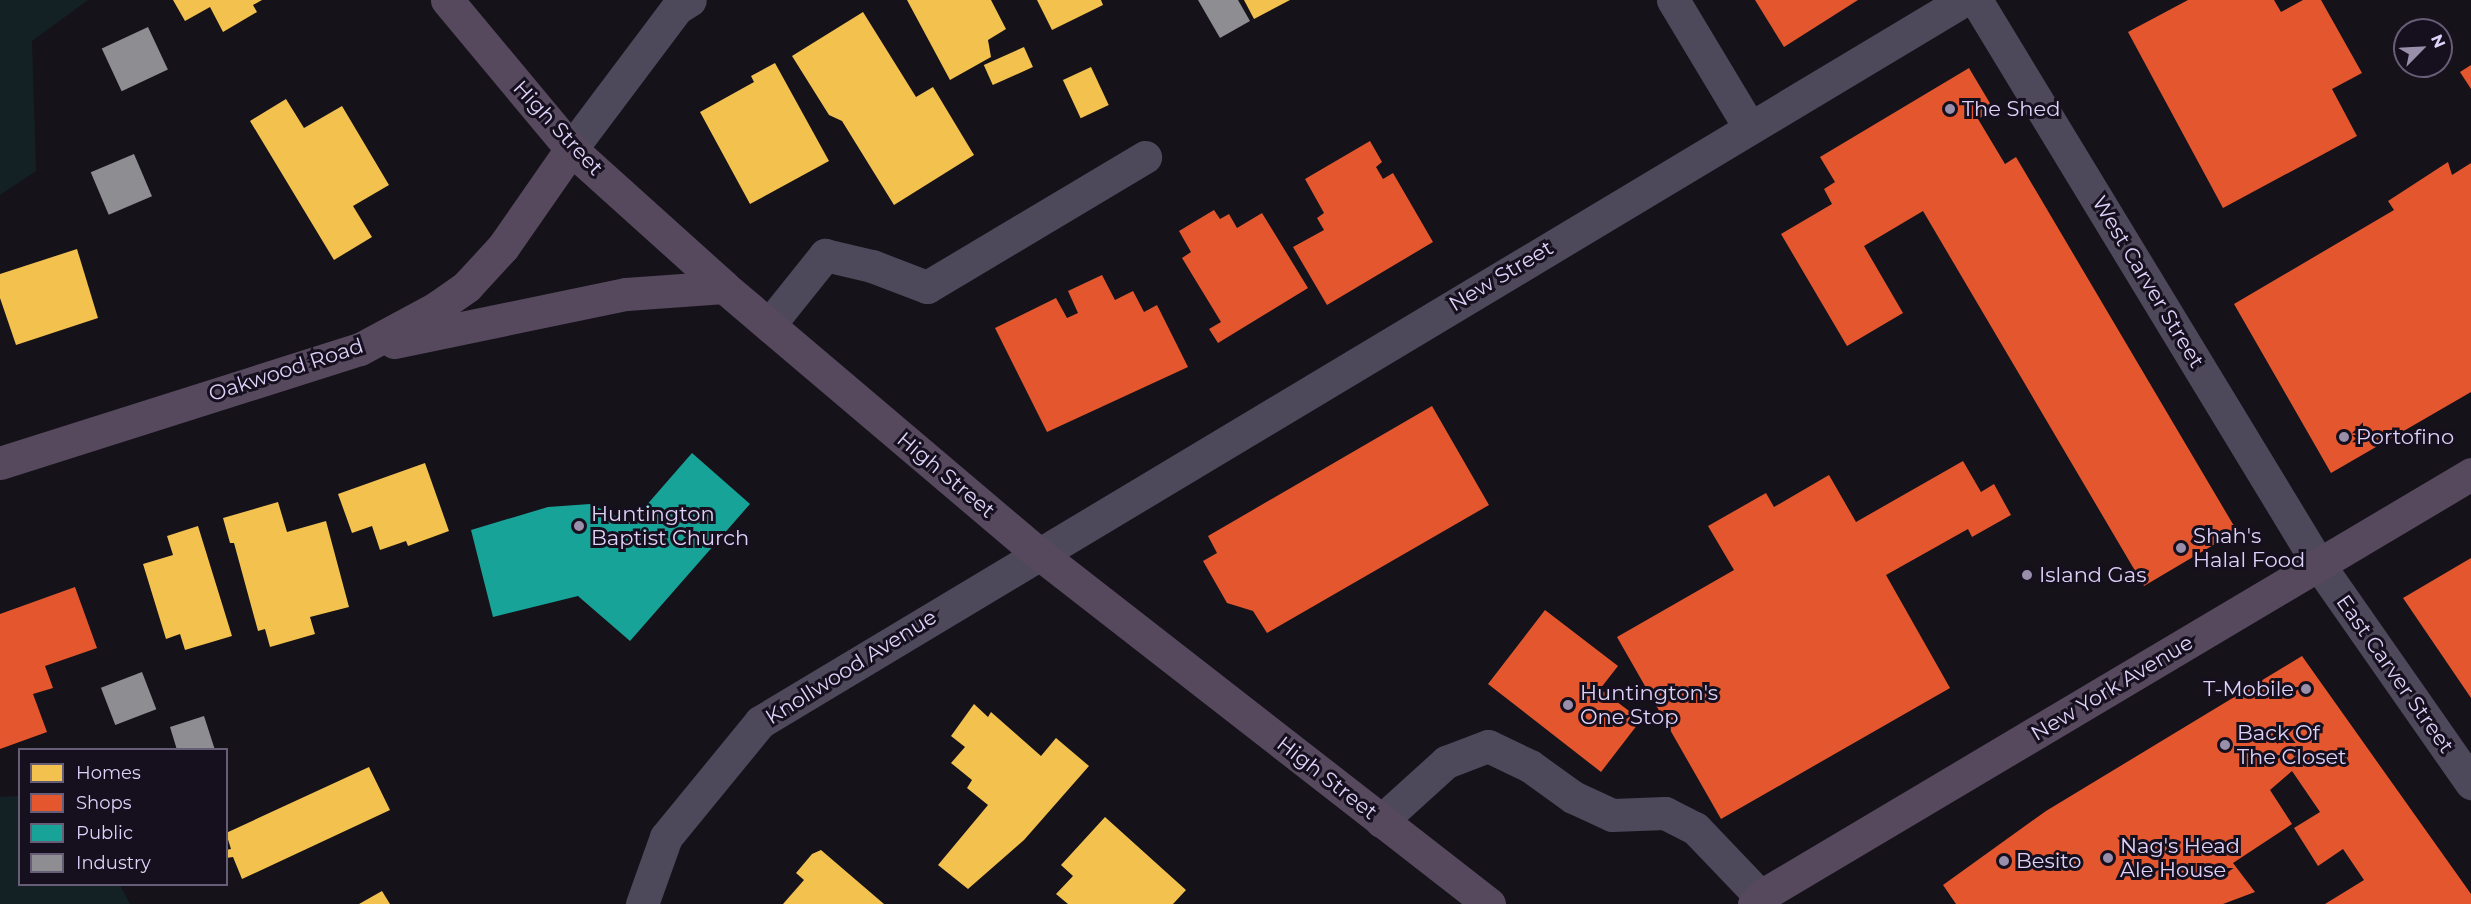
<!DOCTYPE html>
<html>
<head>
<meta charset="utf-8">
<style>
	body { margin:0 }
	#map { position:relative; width:2471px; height:904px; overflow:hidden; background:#16121a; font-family:Montserrat,sans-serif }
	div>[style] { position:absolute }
	.green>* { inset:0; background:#132125 }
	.homes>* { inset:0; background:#f2c14e; transform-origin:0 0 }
	.shops>* { inset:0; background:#e4572e }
	.public>* { inset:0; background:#17a398 }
	.industry>* { inset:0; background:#8d8d92; transform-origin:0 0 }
	.minor>* { height:33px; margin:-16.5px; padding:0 16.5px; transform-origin:16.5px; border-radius:16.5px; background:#4d485a }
	.major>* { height:33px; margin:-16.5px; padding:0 16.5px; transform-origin:16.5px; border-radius:16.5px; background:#56495e }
	.dots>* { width:16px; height:16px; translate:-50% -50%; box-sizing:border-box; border:3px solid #150f1e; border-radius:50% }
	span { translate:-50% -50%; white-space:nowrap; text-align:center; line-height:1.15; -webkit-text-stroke:6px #150f1e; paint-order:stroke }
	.poi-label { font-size:21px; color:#dfd2f9 }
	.left { translate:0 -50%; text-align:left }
	.right { translate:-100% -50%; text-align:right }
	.street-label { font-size:21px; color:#dfd2f9 }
	.legend { position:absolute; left:18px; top:748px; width:210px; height:138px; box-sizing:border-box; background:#150f1e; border:2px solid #665d76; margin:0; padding:8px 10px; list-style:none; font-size:18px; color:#dfd2f9 }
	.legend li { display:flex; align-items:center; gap:12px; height:30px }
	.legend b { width:30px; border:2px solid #665d76 }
	.north { position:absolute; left:2393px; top:18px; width:60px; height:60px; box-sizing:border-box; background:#150f1e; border:2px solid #665d76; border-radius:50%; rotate:66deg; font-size:16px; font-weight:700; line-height:24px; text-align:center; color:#dfd2f9 }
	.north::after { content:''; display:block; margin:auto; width:21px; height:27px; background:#998fab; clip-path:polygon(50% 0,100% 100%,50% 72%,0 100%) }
</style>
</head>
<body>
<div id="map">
	<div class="green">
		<i style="clip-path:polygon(0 0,88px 0,32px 41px,36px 171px,0 195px)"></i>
		<i style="clip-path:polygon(19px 796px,20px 884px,120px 885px,130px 904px,0 904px,0 797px)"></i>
	</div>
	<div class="homes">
		<i style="clip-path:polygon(173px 0,262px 0,253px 5px,257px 12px,223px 32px,210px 7px,185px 21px)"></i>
		<i style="clip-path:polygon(907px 0,991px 0,1006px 29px,988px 40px,991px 57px,950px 80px)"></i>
		<i style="clip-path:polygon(1037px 0,1101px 0,1103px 5px,1052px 30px)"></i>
		<i style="clip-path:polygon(1244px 0,1290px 0,1254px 19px)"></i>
		<i style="clip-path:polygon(863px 12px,916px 97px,933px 87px,974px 155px,894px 205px,842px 121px,829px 115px,792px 56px)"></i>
		<i style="left:1024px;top:47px;width:22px;height:44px;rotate:66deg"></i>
		<i style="clip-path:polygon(775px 63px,829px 161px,750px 204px,700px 112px,754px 82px,751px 76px)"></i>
		<i style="left:1091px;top:67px;width:42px;height:31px;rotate:65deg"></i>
		<i style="clip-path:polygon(286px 99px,304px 128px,342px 106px,389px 185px,353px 206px,372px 237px,334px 260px,250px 121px)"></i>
		<i style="clip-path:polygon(77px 249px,98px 318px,16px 345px,0 298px,0 274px)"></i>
		<i style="clip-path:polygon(425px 463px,449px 531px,408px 546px,406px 541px,380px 550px,372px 526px,352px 533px,338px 494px)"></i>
		<i style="clip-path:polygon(278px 502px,287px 532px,326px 521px,349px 607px,310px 617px,315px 634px,270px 647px,265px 629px,258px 631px,234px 543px,230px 543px,223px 518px)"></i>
		<i style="clip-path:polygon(198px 526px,232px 636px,185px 650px,180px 634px,166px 639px,143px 564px,173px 555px,167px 536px)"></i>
		<i style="clip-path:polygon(974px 704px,988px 717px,991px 712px,1041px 756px,1056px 738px,1089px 766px,1024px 840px,968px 889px,938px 865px,988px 805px,967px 788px,972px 780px,951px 763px,965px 747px,951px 736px)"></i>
		<i style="clip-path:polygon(369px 767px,390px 810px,242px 879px,233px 857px,226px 858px,226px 850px,231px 849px,226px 833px)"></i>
		<i style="clip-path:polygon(1105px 817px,1186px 890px,1173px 904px,1068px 904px,1056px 894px,1073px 876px,1061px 865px)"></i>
		<i style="clip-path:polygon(821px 850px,884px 904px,783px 904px,804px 880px,796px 873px,812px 854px)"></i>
		<i style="clip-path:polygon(382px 891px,390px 904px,359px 904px)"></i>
	</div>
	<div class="shops">
		<i style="clip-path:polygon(1755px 0,1858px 0,1784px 47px)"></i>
		<i style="clip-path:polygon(2188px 0,2274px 0,2281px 12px,2303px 0,2321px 0,2362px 73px,2332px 89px,2357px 136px,2223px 208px,2128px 32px)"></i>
		<i style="clip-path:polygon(2471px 65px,2471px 89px,2460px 72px)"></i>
		<i style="clip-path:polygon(1969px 68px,1994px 110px,1978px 119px,2005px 164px,2016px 157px,2237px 531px,2144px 586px,1923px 211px,1864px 246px,1903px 313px,1847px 346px,1781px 234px,1832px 204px,1824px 189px,1835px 182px,1820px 157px)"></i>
		<i style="clip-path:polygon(1370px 141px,1382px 162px,1376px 167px,1383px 179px,1393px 173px,1433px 242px,1327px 305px,1293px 247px,1324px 230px,1317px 218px,1324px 213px,1305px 179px)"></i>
		<i style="clip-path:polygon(2448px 162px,2452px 175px,2471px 163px,2471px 392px,2331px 473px,2234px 304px,2394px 210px,2388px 201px)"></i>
		<i style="clip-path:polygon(1214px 210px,1220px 219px,1229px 214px,1237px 228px,1262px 213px,1308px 288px,1218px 343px,1209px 329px,1221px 322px,1182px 258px,1191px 252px,1179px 231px)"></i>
		<i style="clip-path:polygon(1102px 275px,1115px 300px,1133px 291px,1144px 312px,1157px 305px,1188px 367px,1047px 432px,995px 328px,1056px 298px,1067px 318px,1078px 313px,1068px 291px)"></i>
		<i style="clip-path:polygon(1432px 406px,1489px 505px,1267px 633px,1253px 611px,1227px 603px,1203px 561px,1217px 553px,1208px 536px)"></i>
		<i style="clip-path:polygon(1963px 461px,1981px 492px,1994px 484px,2011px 515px,1972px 537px,1968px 529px,1886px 575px,1950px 688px,1721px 819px,1617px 637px,1734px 570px,1708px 526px,1766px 493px,1774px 507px,1829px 475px,1856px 522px)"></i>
		<i style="clip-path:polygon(2471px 558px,2471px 698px,2403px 598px)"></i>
		<i style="clip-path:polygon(75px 587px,97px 648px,45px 666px,53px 688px,33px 694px,47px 732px,0 749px,0 614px)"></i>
		<i style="clip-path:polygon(1545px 610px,1618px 666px,1600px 689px,1641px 720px,1601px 772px,1488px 684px)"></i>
		<i style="clip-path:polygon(2302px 656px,2471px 894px,2471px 904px,2325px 904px,2364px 880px,2343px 849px,2318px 866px,2294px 828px,2320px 812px,2292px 771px,2270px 790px,2292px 824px,2233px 863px,2255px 892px,2223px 904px,1956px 904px,1943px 885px,2046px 811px)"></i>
	</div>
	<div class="public">
		<i style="clip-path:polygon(692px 453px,750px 504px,630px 641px,578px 596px,493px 617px,471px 530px,548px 507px,590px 504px,631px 523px)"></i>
	</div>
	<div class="industry">
		<i style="clip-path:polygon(1198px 0,1238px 0,1250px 21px,1220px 38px)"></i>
		<i style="left:148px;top:27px;width:47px;height:51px;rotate:65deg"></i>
		<i style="left:134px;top:154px;width:46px;height:47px;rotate:67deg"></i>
		<i style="left:142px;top:672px;width:40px;height:44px;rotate:69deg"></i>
		<i style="clip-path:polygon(204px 716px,215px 750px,177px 750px,170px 727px)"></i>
	</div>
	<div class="minor">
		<i style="left:1673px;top:0;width:149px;rotate:59deg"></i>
		<i style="left:1976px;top:0;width:661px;rotate:58.74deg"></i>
		<i style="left:2319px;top:565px;width:266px;rotate:55.1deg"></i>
		<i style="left:571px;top:149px;width:176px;rotate:-53.1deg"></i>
		<i style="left:677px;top:8px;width:15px;rotate:-32deg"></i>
		<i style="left:769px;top:325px;width:90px;rotate:-51.3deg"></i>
		<i style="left:825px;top:255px;width:48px;rotate:13.2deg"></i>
		<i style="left:872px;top:266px;width:59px;rotate:20.9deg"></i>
		<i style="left:927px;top:287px;width:254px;rotate:-30.8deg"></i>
		<i style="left:1381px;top:821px;width:88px;rotate:-42.2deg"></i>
		<i style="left:1446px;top:762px;width:45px;rotate:-20.9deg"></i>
		<i style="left:1488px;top:746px;width:47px;rotate:25.5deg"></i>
		<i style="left:1530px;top:766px;width:53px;rotate:35.8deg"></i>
		<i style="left:1573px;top:797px;width:43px;rotate:24.8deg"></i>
		<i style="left:1612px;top:815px;width:53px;rotate:-2.2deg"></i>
		<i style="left:1665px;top:813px;width:34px;rotate:27deg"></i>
		<i style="left:1695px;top:828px;width:97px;rotate:46.3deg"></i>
		<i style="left:642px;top:904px;width:71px;rotate:-70.3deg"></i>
		<i style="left:666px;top:837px;width:149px;rotate:-50.7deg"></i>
		<i style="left:760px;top:722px;width:1404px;rotate:-30.95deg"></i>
	</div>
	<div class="major">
		<i style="left:447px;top:0;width:194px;rotate:50.2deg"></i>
		<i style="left:571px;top:149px;width:206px;rotate:42deg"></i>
		<i style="left:724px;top:287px;width:410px;rotate:40.3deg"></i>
		<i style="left:1037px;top:552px;width:573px;rotate:37.91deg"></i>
		<i style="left:394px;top:342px;width:237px;rotate:-11.7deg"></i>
		<i style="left:626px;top:294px;width:98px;rotate:-4.1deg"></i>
		<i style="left:0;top:463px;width:378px;rotate:-17.6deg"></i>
		<i style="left:360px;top:349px;width:86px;rotate:-28.3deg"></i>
		<i style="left:436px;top:308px;width:38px;rotate:-35deg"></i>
		<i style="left:467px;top:286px;width:53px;rotate:-47.3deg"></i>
		<i style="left:503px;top:247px;width:119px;rotate:-55.2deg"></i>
		<i style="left:1754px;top:904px;width:16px;rotate:-43deg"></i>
		<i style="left:1766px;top:893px;width:820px;rotate:-30.72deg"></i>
	</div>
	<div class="dots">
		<i style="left:1950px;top:109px;background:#998fab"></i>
		<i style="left:2344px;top:437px;background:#998fab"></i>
		<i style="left:579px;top:526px;background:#998fab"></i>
		<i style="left:2181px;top:548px;background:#998fab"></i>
		<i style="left:2027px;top:575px;background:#998fab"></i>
		<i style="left:2306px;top:689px;background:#998fab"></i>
		<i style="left:1568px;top:705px;background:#998fab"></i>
		<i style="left:2225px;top:745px;background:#998fab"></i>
		<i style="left:2108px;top:858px;background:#998fab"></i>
		<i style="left:2004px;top:861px;background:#998fab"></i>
	</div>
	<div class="poi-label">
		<span class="left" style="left:1962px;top:109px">The Shed</span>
		<span class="left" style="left:2356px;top:437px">Portofino</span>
		<span class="left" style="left:591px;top:526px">Huntington<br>Baptist Church</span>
		<span class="left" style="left:2193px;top:548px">Shah's<br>Halal Food</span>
		<span class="left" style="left:2039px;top:575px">Island Gas</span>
		<span class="right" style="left:2294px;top:689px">T-Mobile</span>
		<span class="left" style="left:1580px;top:705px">Huntington's<br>One Stop</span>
		<span class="left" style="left:2237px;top:745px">Back Of<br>The Closet</span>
		<span class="left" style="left:2120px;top:858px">Nag's Head<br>Ale House</span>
		<span class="left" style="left:2016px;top:861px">Besito</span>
	</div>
	<div class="street-label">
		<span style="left:558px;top:128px;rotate:47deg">High Street</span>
		<span style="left:1501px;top:276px;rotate:-31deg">New Street</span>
		<span style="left:2148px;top:282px;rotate:59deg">West Carver Street</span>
		<span style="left:286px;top:370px;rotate:-18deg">Oakwood Road</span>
		<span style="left:946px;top:475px;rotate:40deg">High Street</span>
		<span style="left:851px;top:667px;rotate:-32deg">Knollwood Avenue</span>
		<span style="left:2395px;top:674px;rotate:55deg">East Carver Street</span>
		<span style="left:2112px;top:688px;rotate:-31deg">New York Avenue</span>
		<span style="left:1327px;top:778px;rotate:38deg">High Street</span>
	</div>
	<ul class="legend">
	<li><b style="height:16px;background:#f2c14e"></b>Homes</li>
	<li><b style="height:16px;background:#e4572e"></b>Shops</li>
	<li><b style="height:16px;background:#17a398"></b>Public</li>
	<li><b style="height:16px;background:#8d8d92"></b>Industry</li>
	</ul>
	<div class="north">N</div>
</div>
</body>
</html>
